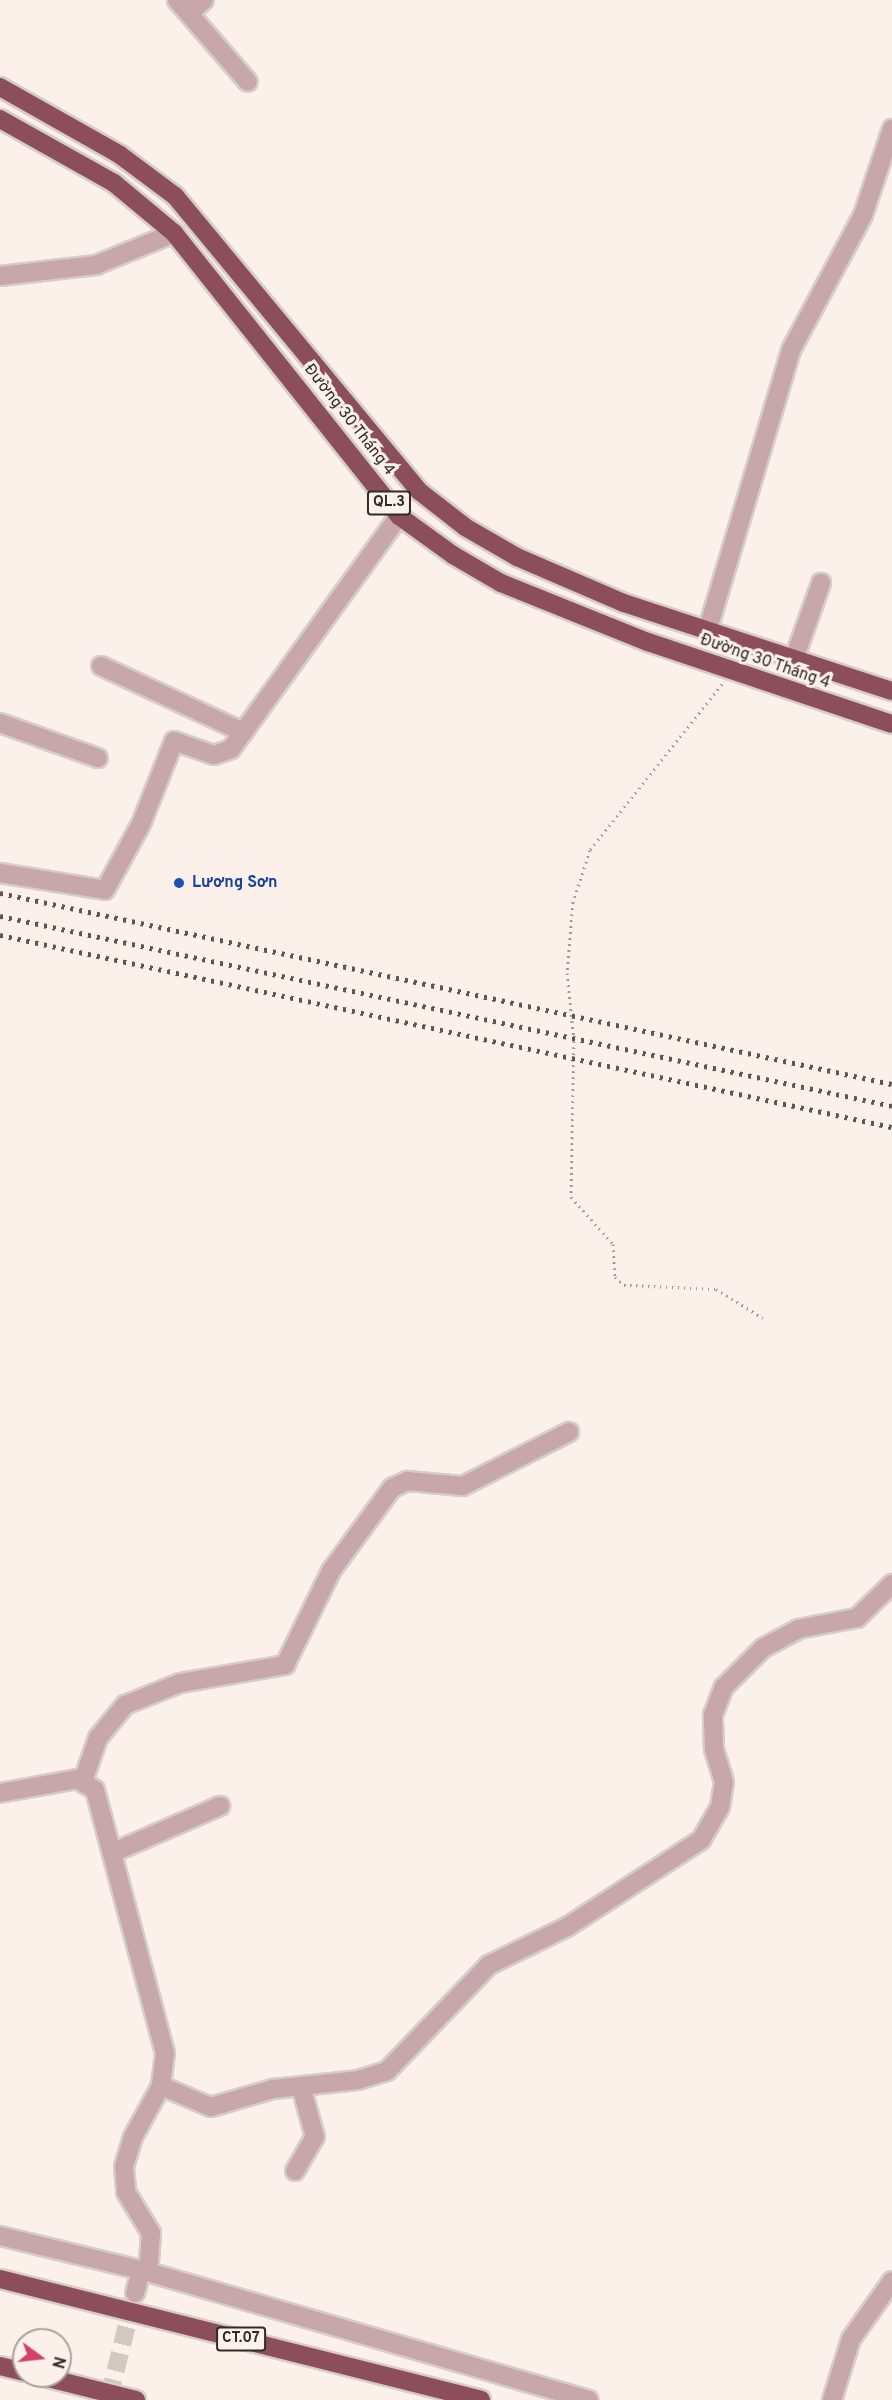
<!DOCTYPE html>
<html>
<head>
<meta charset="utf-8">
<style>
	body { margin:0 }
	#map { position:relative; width:892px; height:2400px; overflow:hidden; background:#fcf1ea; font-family:Overpass,sans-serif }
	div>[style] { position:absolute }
	.minor-tunnel>* { height:18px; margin-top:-9px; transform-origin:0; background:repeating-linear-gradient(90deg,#d3c9c3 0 18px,transparent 0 27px) }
	.path>* { height:3px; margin-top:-1.5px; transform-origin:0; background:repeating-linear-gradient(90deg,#a29a95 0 1.5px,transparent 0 6px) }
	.roads { filter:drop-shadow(2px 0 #d7cdc7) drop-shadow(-2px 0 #d7cdc7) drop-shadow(0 2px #d7cdc7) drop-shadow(0 -2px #d7cdc7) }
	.minor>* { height:18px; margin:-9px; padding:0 9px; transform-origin:9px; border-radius:9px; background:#c7a6ac }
	.highway>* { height:18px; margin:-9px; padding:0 9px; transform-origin:9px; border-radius:9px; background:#8d4e5c }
	.rail>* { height:4.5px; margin-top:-2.25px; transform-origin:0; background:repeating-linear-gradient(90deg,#5d5753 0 3px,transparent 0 9px) }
	.dots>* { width:16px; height:16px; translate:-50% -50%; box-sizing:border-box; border:3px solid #fcf1ea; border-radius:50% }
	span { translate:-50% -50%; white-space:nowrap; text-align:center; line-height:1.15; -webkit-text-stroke:6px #fcf1ea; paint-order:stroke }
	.shield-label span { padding:2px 4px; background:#fcf1ea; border:2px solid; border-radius:4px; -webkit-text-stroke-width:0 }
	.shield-label { font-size:15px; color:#2f2b28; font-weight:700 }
	.street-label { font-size:16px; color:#2f2b28 }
	.transit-label { font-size:16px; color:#164399; font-weight:700 }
	.left { translate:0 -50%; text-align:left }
	.north { position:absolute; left:12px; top:2328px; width:60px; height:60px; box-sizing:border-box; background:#fcf1ea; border:2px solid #aaa29c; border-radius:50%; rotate:105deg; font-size:16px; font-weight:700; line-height:24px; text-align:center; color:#2f2b28 }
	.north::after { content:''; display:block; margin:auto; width:21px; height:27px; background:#d14267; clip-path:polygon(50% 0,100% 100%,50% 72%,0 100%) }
</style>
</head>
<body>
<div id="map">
	<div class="minor-tunnel">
		<i style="left:109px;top:2397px;width:103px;rotate:-76deg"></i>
	</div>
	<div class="path">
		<i style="left:722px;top:684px;width:212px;rotate:128.5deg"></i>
		<i style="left:590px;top:850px;width:55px;rotate:108.1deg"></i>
		<i style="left:573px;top:902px;width:71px;rotate:94.8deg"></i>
		<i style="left:567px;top:973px;width:68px;rotate:84.1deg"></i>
		<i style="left:574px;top:1041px;width:156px;rotate:91.1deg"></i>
		<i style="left:571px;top:1197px;width:63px;rotate:48.2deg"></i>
		<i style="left:613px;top:1244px;width:33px;rotate:87deg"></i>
		<i style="left:615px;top:1277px;width:12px;rotate:42deg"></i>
		<i style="left:624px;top:1285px;width:92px;rotate:2.5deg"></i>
		<i style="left:716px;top:1289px;width:55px;rotate:31.7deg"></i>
	</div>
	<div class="roads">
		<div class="minor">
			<i style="left:177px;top:0;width:108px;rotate:49.1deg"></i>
			<i style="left:190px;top:13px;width:19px;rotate:-43deg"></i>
			<i style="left:0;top:276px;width:97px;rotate:-6.5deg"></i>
			<i style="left:96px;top:265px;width:84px;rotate:-22.3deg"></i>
			<i style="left:707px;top:632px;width:294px;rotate:-73.4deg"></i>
			<i style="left:791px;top:350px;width:153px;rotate:-61.9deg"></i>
			<i style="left:863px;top:215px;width:91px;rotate:-71.4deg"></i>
			<i style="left:794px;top:659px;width:81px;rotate:-70.4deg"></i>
			<i style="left:101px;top:666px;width:157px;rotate:24.9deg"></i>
			<i style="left:0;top:723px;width:104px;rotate:19.7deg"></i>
			<i style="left:0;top:873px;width:106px;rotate:9.2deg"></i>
			<i style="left:105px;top:890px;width:75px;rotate:-61.4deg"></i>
			<i style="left:141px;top:824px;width:89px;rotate:-68.3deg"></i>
			<i style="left:174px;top:741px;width:42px;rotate:19.3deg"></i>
			<i style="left:214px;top:755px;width:18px;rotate:-19deg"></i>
			<i style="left:231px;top:749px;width:287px;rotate:-54.2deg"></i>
			<i style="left:83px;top:1781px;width:46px;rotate:-70.8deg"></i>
			<i style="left:98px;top:1738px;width:43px;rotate:-50.7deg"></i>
			<i style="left:125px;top:1705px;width:59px;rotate:-21.8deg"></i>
			<i style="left:180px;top:1683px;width:107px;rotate:-9.7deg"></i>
			<i style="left:285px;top:1665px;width:105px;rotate:-63.9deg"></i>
			<i style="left:331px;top:1571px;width:103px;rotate:-53.7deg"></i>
			<i style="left:392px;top:1488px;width:17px;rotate:-25deg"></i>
			<i style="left:407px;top:1481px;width:56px;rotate:5.1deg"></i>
			<i style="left:463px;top:1486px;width:119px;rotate:-27deg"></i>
			<i style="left:0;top:1793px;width:78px;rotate:-10.3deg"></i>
			<i style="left:77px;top:1779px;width:21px;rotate:31deg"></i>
			<i style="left:95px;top:1790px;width:272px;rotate:75.1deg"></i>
			<i style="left:165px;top:2053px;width:33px;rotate:97deg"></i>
			<i style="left:161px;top:2086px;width:58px;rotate:118.8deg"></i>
			<i style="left:133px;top:2137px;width:31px;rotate:107deg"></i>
			<i style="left:124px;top:2167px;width:25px;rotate:85deg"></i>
			<i style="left:126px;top:2192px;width:48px;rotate:58.6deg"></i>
			<i style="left:151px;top:2233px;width:39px;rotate:94deg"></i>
			<i style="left:112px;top:1853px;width:118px;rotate:-23.5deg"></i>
			<i style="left:161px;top:2086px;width:54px;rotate:22.8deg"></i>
			<i style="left:211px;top:2107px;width:65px;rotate:-16.2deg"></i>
			<i style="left:273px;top:2089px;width:85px;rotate:-6deg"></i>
			<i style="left:358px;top:2080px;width:30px;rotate:-17deg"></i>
			<i style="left:387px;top:2071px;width:147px;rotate:-46.1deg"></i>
			<i style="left:489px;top:1965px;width:87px;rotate:-26deg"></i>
			<i style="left:567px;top:1927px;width:160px;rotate:-33deg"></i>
			<i style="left:701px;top:1840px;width:38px;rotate:-60deg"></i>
			<i style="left:720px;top:1807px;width:25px;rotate:-81deg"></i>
			<i style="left:724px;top:1782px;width:34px;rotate:-107deg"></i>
			<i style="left:714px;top:1749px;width:34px;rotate:-92deg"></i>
			<i style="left:713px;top:1715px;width:30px;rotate:-69deg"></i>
			<i style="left:724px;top:1687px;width:55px;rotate:-45deg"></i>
			<i style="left:763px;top:1648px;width:40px;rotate:-28deg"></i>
			<i style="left:798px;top:1629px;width:60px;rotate:-10.6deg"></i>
			<i style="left:857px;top:1618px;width:49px;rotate:-44.2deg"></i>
			<i style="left:295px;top:2171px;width:39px;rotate:-60deg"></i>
			<i style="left:315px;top:2137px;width:53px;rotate:-105.4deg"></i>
			<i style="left:0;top:2236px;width:145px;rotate:13.6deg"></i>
			<i style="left:141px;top:2270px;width:466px;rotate:16.2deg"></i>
			<i style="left:135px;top:2293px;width:24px;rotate:-75deg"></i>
			<i style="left:832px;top:2400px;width:64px;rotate:-72.7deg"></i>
			<i style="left:851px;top:2339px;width:71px;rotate:-54.7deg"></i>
		</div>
		<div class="highway">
			<i style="left:0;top:87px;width:138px;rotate:29.5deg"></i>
			<i style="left:120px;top:155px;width:69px;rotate:36.7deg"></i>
			<i style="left:175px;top:196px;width:383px;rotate:50.4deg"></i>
			<i style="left:419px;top:491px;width:58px;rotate:38deg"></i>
			<i style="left:465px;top:527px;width:60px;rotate:30deg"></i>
			<i style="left:517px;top:557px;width:116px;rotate:23.3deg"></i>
			<i style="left:624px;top:603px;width:282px;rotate:18.2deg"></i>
			<i style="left:0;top:119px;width:131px;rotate:29.3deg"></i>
			<i style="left:114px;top:183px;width:78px;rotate:39.8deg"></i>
			<i style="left:174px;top:233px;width:362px;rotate:51.5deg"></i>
			<i style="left:399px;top:516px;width:67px;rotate:35.8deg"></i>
			<i style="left:453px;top:555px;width:56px;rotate:30.3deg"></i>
			<i style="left:501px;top:583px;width:158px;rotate:21.9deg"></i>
			<i style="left:648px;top:642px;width:257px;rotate:18.6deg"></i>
			<i style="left:0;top:2279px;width:496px;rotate:14.1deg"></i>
			<i style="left:0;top:2366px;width:25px;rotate:14deg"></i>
			<i style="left:40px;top:2376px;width:99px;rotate:14deg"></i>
		</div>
	</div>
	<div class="rail">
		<i style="left:0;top:893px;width:912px;rotate:12.09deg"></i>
		<i style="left:0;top:916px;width:912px;rotate:12.02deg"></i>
		<i style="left:0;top:935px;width:912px;rotate:12.15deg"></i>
	</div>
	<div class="dots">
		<i style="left:179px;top:883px;background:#1a4fb4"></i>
	</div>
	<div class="shield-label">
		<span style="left:389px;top:503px">QL.3</span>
		<span style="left:241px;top:2339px">CT.07</span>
	</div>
	<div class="street-label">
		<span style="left:349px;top:420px;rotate:52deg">Đường 30 Tháng 4</span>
		<span style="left:765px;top:662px;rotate:19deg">Đường 30 Tháng 4</span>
	</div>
	<div class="transit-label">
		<span class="left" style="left:192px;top:883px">Lương Sơn</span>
	</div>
	<div class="north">N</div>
</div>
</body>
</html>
